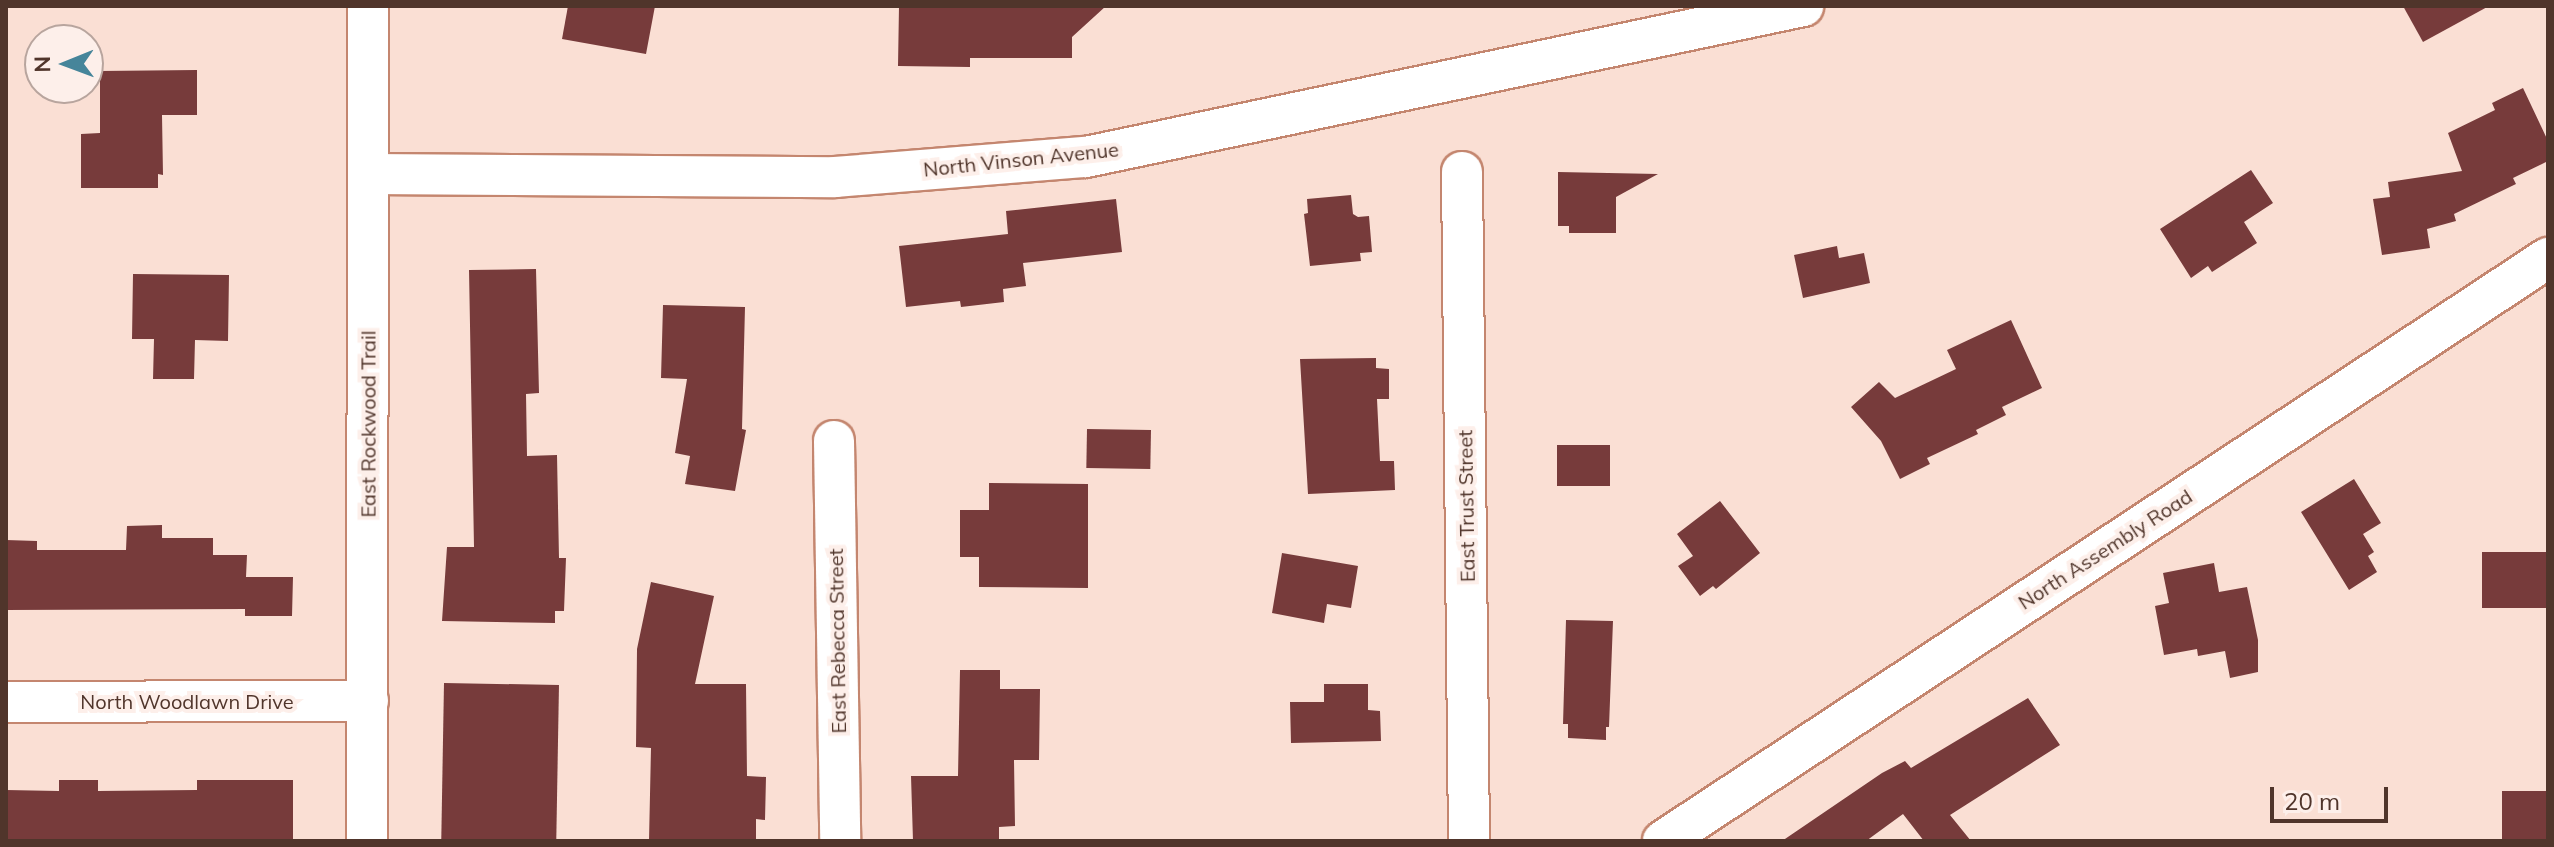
<!DOCTYPE html>
<html>
<head>
<meta charset="utf-8">
<style>
	body { margin:0 }
	#map { position:relative; width:2554px; height:847px; overflow:hidden; background:#fadfd4; font-family:Mulish,sans-serif }
	div>[style] { position:absolute }
	.building>* { inset:0; background:#773b3b; transform-origin:0 0 }
	.roads { filter:drop-shadow(2px 0 #c4866f) drop-shadow(-2px 0 #c4866f) drop-shadow(0 2px #c4866f) drop-shadow(0 -2px #c4866f) }
	.minor>* { height:40px; margin:-20px; padding:0 20px; transform-origin:20px; border-radius:20px; background:#fff }
	span { translate:-50% -50%; white-space:nowrap; text-align:center; line-height:1.15; -webkit-text-stroke:8px #fdefea; paint-order:stroke }
	.street-label { font-size:20px; color:#50352b }
	.frame { position:absolute; inset:0; border:8px solid #50352b; pointer-events:none }
	.north { position:absolute; left:24px; top:24px; width:80px; height:80px; box-sizing:border-box; background:#fdefea; border:2px solid #b8a59e; border-radius:50%; rotate:269deg; font-size:22px; font-weight:700; line-height:32px; text-align:center; color:#50352b }
	.north::after { content:''; display:block; margin:auto; width:28px; height:36px; background:#46859a; clip-path:polygon(50% 0,100% 100%,50% 72%,0 100%) }
	.scale { position:absolute; left:2270px; top:787px; width:118px; height:36px; box-sizing:border-box; border:4px solid #50352b; border-top:0; padding-left:10px; font-size:24px; line-height:28px; white-space:nowrap; color:#50352b; -webkit-text-stroke:6px #fdefea; paint-order:stroke }
</style>
</head>
<body>
<div id="map">
	<div class="building">
		<i style="clip-path:polygon(568px 6px,655px 6px,646px 54px,562px 39px)"></i>
		<i style="clip-path:polygon(899px 6px,1106px 6px,1072px 37px,1072px 58px,970px 58px,970px 67px,898px 66px)"></i>
		<i style="clip-path:polygon(2403px 6px,2489px 6px,2423px 42px)"></i>
		<i style="clip-path:polygon(197px 70px,197px 115px,162px 115px,163px 175px,158px 174px,158px 188px,81px 188px,81px 134px,100px 133px,100px 71px)"></i>
		<i style="clip-path:polygon(2523px 88px,2548px 141px,2548px 161px,2513px 178px,2516px 184px,2454px 214px,2456px 221px,2427px 229px,2430px 248px,2382px 255px,2373px 199px,2390px 197px,2388px 182px,2462px 171px,2448px 133px,2495px 110px,2492px 103px)"></i>
		<i style="clip-path:polygon(2251px 170px,2273px 203px,2244px 222px,2257px 243px,2212px 272px,2208px 266px,2191px 278px,2160px 229px)"></i>
		<i style="clip-path:polygon(1558px 172px,1658px 174px,1616px 197px,1616px 233px,1569px 233px,1569px 226px,1558px 226px)"></i>
		<i style="clip-path:polygon(1351px 195px,1353px 214px,1358px 217px,1369px 216px,1372px 252px,1360px 253px,1361px 261px,1310px 266px,1304px 214px,1308px 213px,1307px 199px)"></i>
		<i style="clip-path:polygon(1116px 199px,1122px 252px,1023px 263px,1026px 286px,1003px 289px,1004px 302px,961px 307px,960px 301px,906px 307px,899px 246px,1008px 234px,1006px 211px)"></i>
		<i style="clip-path:polygon(1837px 246px,1839px 258px,1864px 253px,1870px 283px,1803px 298px,1794px 255px)"></i>
		<i style="clip-path:polygon(536px 269px,539px 393px,526px 394px,527px 456px,557px 455px,559px 558px,566px 558px,564px 611px,555px 611px,555px 623px,442px 621px,447px 547px,474px 547px,469px 270px)"></i>
		<i style="clip-path:polygon(133px 274px,229px 275px,228px 341px,195px 340px,194px 379px,153px 379px,154px 339px,132px 339px)"></i>
		<i style="clip-path:polygon(663px 305px,745px 307px,742px 429px,746px 430px,735px 491px,685px 484px,690px 456px,675px 453px,687px 379px,661px 378px)"></i>
		<i style="clip-path:polygon(2011px 320px,2042px 388px,2002px 407px,2006px 415px,1976px 430px,1978px 434px,1927px 458px,1930px 464px,1900px 479px,1881px 441px,1851px 407px,1879px 382px,1895px 398px,1956px 369px,1947px 350px)"></i>
		<i style="clip-path:polygon(1376px 358px,1376px 368px,1389px 369px,1389px 399px,1377px 399px,1380px 461px,1394px 461px,1395px 490px,1308px 494px,1300px 359px)"></i>
		<i style="left:1087px;top:429px;width:64px;height:39px;rotate:1deg"></i>
		<i style="left:1557px;top:445px;width:53px;height:41px"></i>
		<i style="clip-path:polygon(2354px 479px,2381px 523px,2363px 534px,2374px 552px,2368px 556px,2377px 572px,2349px 590px,2301px 512px)"></i>
		<i style="clip-path:polygon(989px 483px,1088px 484px,1088px 588px,979px 587px,979px 557px,960px 557px,960px 510px,989px 510px)"></i>
		<i style="clip-path:polygon(1720px 501px,1760px 553px,1716px 589px,1713px 586px,1700px 596px,1678px 566px,1693px 556px,1677px 534px)"></i>
		<i style="clip-path:polygon(162px 525px,162px 538px,213px 538px,213px 555px,247px 555px,246px 577px,293px 577px,292px 616px,245px 616px,245px 609px,6px 610px,6px 540px,37px 541px,37px 550px,126px 550px,127px 526px)"></i>
		<i style="left:2482px;top:552px;width:66px;height:56px"></i>
		<i style="clip-path:polygon(1282px 553px,1358px 566px,1351px 608px,1327px 604px,1324px 623px,1272px 613px)"></i>
		<i style="clip-path:polygon(2214px 563px,2219px 592px,2247px 587px,2258px 640px,2258px 672px,2230px 678px,2225px 651px,2198px 656px,2197px 649px,2164px 655px,2155px 606px,2169px 603px,2163px 573px)"></i>
		<i style="clip-path:polygon(651px 582px,714px 596px,695px 684px,746px 684px,747px 776px,766px 777px,765px 820px,756px 819px,756px 841px,649px 841px,651px 748px,636px 747px,637px 649px)"></i>
		<i style="clip-path:polygon(1566px 620px,1613px 621px,1609px 727px,1606px 727px,1606px 740px,1568px 738px,1568px 724px,1563px 724px)"></i>
		<i style="clip-path:polygon(960px 670px,1000px 670px,1000px 689px,1040px 689px,1039px 760px,1014px 760px,1015px 826px,999px 827px,999px 841px,913px 841px,911px 776px,958px 776px)"></i>
		<i style="left:444px;top:683px;width:115px;height:158px;rotate:1deg"></i>
		<i style="clip-path:polygon(1324px 684px,1368px 684px,1368px 710px,1380px 711px,1381px 741px,1291px 743px,1290px 702px,1324px 702px)"></i>
		<i style="clip-path:polygon(2028px 698px,2060px 745px,1950px 815px,1971px 841px,1924px 841px,1903px 814px,1866px 841px,1782px 841px,1882px 773px,1905px 761px,1911px 768px)"></i>
		<i style="clip-path:polygon(59px 780px,98px 780px,98px 791px,197px 790px,197px 780px,293px 780px,293px 841px,6px 841px,6px 790px,59px 791px)"></i>
		<i style="left:2502px;top:791px;width:46px;height:50px"></i>
	</div>
	<div class="roads">
		<div class="minor">
			<i style="left:1462px;top:172px;width:669px;rotate:89.4deg"></i>
			<i style="left:369px;top:174px;width:466px;rotate:0.4deg"></i>
			<i style="left:835px;top:177px;width:252px;rotate:-4.6deg"></i>
			<i style="left:1086px;top:157px;width:733px;rotate:-11.89deg"></i>
			<i style="left:834px;top:441px;width:400px;rotate:89.1deg"></i>
			<i style="left:6px;top:702px;width:362px;rotate:-0.2deg"></i>
			<i style="left:367px;top:841px;width:835px;rotate:-89.93deg"></i>
			<i style="left:1663px;top:841px;width:1060px;rotate:-33.38deg"></i>
		</div>
	</div>
	<div class="street-label">
		<span style="left:1021px;top:159px;rotate:-6deg">North Vinson Avenue</span>
		<span style="left:368px;top:424px;rotate:-90deg">East Rockwood Trail</span>
		<span style="left:1466px;top:506px;rotate:-91deg">East Trust Street</span>
		<span style="left:2105px;top:549px;rotate:-33deg">North Assembly Road</span>
		<span style="left:837px;top:641px;rotate:-91deg">East Rebecca Street</span>
		<span style="left:187px;top:701px">North Woodlawn Drive</span>
	</div>
	<div class="frame"></div>
	<div class="north">N</div>
	<div class="scale">20 m</div>
</div>
</body>
</html>
